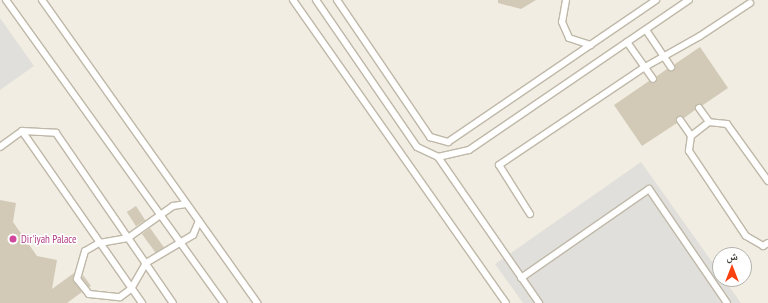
<!DOCTYPE html>
<html>
<head>
<meta charset="utf-8">
<style>
	body { margin:0 }
	#map { position:relative; width:768px; height:303px; overflow:hidden; background:#f1ede2; font-family:"PT Sans Narrow","Noto Naskh Arabic",sans-serif }
	div>[style] { position:absolute }
	.parking>* { inset:0; background:#e1dfdb }
	.building>* { inset:0; background:#d2cab7; transform-origin:0 0 }
	.roads { filter:drop-shadow(1px 0 #bfb8a8) drop-shadow(-1px 0 #bfb8a8) drop-shadow(0 1px #bfb8a8) drop-shadow(0 -1px #bfb8a8) }
	.lane>* { height:6px; margin:-3px; padding:0 3px; transform-origin:3px; border-radius:3px; background:#fff }
	.dots>* { width:11px; height:11px; translate:-50% -50%; box-sizing:border-box; border:2px solid #fff; border-radius:50% }
	span { translate:-50% -50%; white-space:nowrap; text-align:center; line-height:1.15; -webkit-text-stroke:3px #fff; paint-order:stroke }
	.hotel-label { font-size:11px; color:#b23c85 }
	.left { translate:0 -50%; text-align:left }
	.north { position:absolute; left:712px; top:247px; width:40px; height:40px; box-sizing:border-box; background:#fff; border:1px solid #b3b1ad; border-radius:50%; rotate:0deg; font-size:11px; font-weight:700; line-height:16px; text-align:center; color:#423d33 }
	.north::after { content:''; display:block; margin:auto; width:14px; height:18px; background:#fa4210; clip-path:polygon(50% 0,100% 100%,50% 72%,0 100%) }
</style>
</head>
<body>
<div id="map">
	<div class="parking">
		<i style="clip-path:polygon(0 18px,34px 66px,0 90px)"></i>
		<i style="clip-path:polygon(641px 162px,720px 273px,720px 279px,724px 279px,741px 303px,523px 303px,495px 264px)"></i>
	</div>
	<div class="building">
		<i style="clip-path:polygon(498px 0,536px 0,521px 9px,498px 3px)"></i>
		<i style="clip-path:polygon(700px 47px,728px 88px,703px 105px,697px 104px,695px 110px,684px 118px,678px 116px,676px 120px,677px 123px,642px 146px,614px 105px,649px 81px,655px 83px,657px 76px,667px 69px,671px 71px,674px 70px,675px 64px)"></i>
		<i style="clip-path:polygon(0 200px,16px 203px,13px 222px,37px 256px,57px 260px,52px 289px,74px 273px,73px 280px,82px 292px,67px 303px,0 303px)"></i>
		<i style="left:136px;top:206px;width:17px;height:11px;rotate:57deg"></i>
		<i style="left:150px;top:228px;width:24px;height:10px;rotate:54deg"></i>
		<i style="clip-path:polygon(83px 275px,91px 286px,89px 287px,82px 278px)"></i>
	</div>
	<div class="roads">
		<div class="lane">
			<i style="left:6px;top:0;width:373px;rotate:54.3deg"></i>
			<i style="left:42px;top:0;width:372px;rotate:54.6deg"></i>
			<i style="left:293px;top:0;width:370px;rotate:54.9deg"></i>
			<i style="left:316px;top:0;width:178px;rotate:55.5deg"></i>
			<i style="left:417px;top:147px;width:23px;rotate:25deg"></i>
			<i style="left:438px;top:157px;width:32px;rotate:-13deg"></i>
			<i style="left:469px;top:150px;width:266px;rotate:-34.3deg"></i>
			<i style="left:337px;top:0;width:166px;rotate:55.8deg"></i>
			<i style="left:430px;top:137px;width:19px;rotate:16deg"></i>
			<i style="left:448px;top:142px;width:252px;rotate:-34.3deg"></i>
			<i style="left:566px;top:0;width:22px;rotate:100deg"></i>
			<i style="left:562px;top:22px;width:17px;rotate:66deg"></i>
			<i style="left:569px;top:38px;width:23px;rotate:18deg"></i>
			<i style="left:646px;top:30px;width:45px;rotate:56deg"></i>
			<i style="left:627px;top:42px;width:45px;rotate:54.9deg"></i>
			<i style="left:699px;top:108px;width:17px;rotate:54deg"></i>
			<i style="left:680px;top:120px;width:19px;rotate:55deg"></i>
			<i style="left:22px;top:131px;width:210px;rotate:55.1deg"></i>
			<i style="left:0;top:147px;width:27px;rotate:-36deg"></i>
			<i style="left:22px;top:131px;width:34px;rotate:3deg"></i>
			<i style="left:56px;top:133px;width:206px;rotate:55.5deg"></i>
			<i style="left:438px;top:157px;width:178px;rotate:55.3deg"></i>
			<i style="left:768px;top:181px;width:70px;rotate:-125.7deg"></i>
			<i style="left:727px;top:124px;width:18px;rotate:-174deg"></i>
			<i style="left:709px;top:122px;width:23px;rotate:142deg"></i>
			<i style="left:691px;top:136px;width:15px;rotate:98deg"></i>
			<i style="left:689px;top:151px;width:102px;rotate:56.2deg"></i>
			<i style="left:746px;top:236px;width:20px;rotate:30deg"></i>
			<i style="left:763px;top:246px;width:6px;rotate:-31deg"></i>
			<i style="left:186px;top:204px;width:13px;rotate:171deg"></i>
			<i style="left:173px;top:206px;width:55px;rotate:144.6deg"></i>
			<i style="left:128px;top:238px;width:29px;rotate:170deg"></i>
			<i style="left:99px;top:243px;width:16px;rotate:150deg"></i>
			<i style="left:85px;top:251px;width:29px;rotate:106deg"></i>
			<i style="left:77px;top:279px;width:19px;rotate:51deg"></i>
			<i style="left:89px;top:294px;width:31px;rotate:6deg"></i>
			<i style="left:120px;top:297px;width:14px;rotate:-36deg"></i>
			<i style="left:131px;top:289px;width:30px;rotate:-60deg"></i>
			<i style="left:146px;top:263px;width:55px;rotate:-30.8deg"></i>
			<i style="left:193px;top:235px;width:15px;rotate:-67deg"></i>
			<i style="left:530px;top:214px;width:58px;rotate:-122.3deg"></i>
			<i style="left:499px;top:165px;width:176px;rotate:-33.9deg"></i>
			<i style="left:645px;top:67px;width:63px;rotate:-29.4deg"></i>
			<i style="left:700px;top:36px;width:60px;rotate:-33.4deg"></i>
			<i style="left:521px;top:278px;width:156px;rotate:-34.8deg"></i>
			<i style="left:649px;top:189px;width:138px;rotate:55.6deg"></i>
		</div>
	</div>
	<div class="dots">
		<i style="left:13px;top:239px;background:#d1479c"></i>
	</div>
	<div class="hotel-label">
		<span class="left" style="left:21px;top:239px">Dir'iyah Palace</span>
	</div>
	<div class="north">ش</div>
</div>
</body>
</html>
